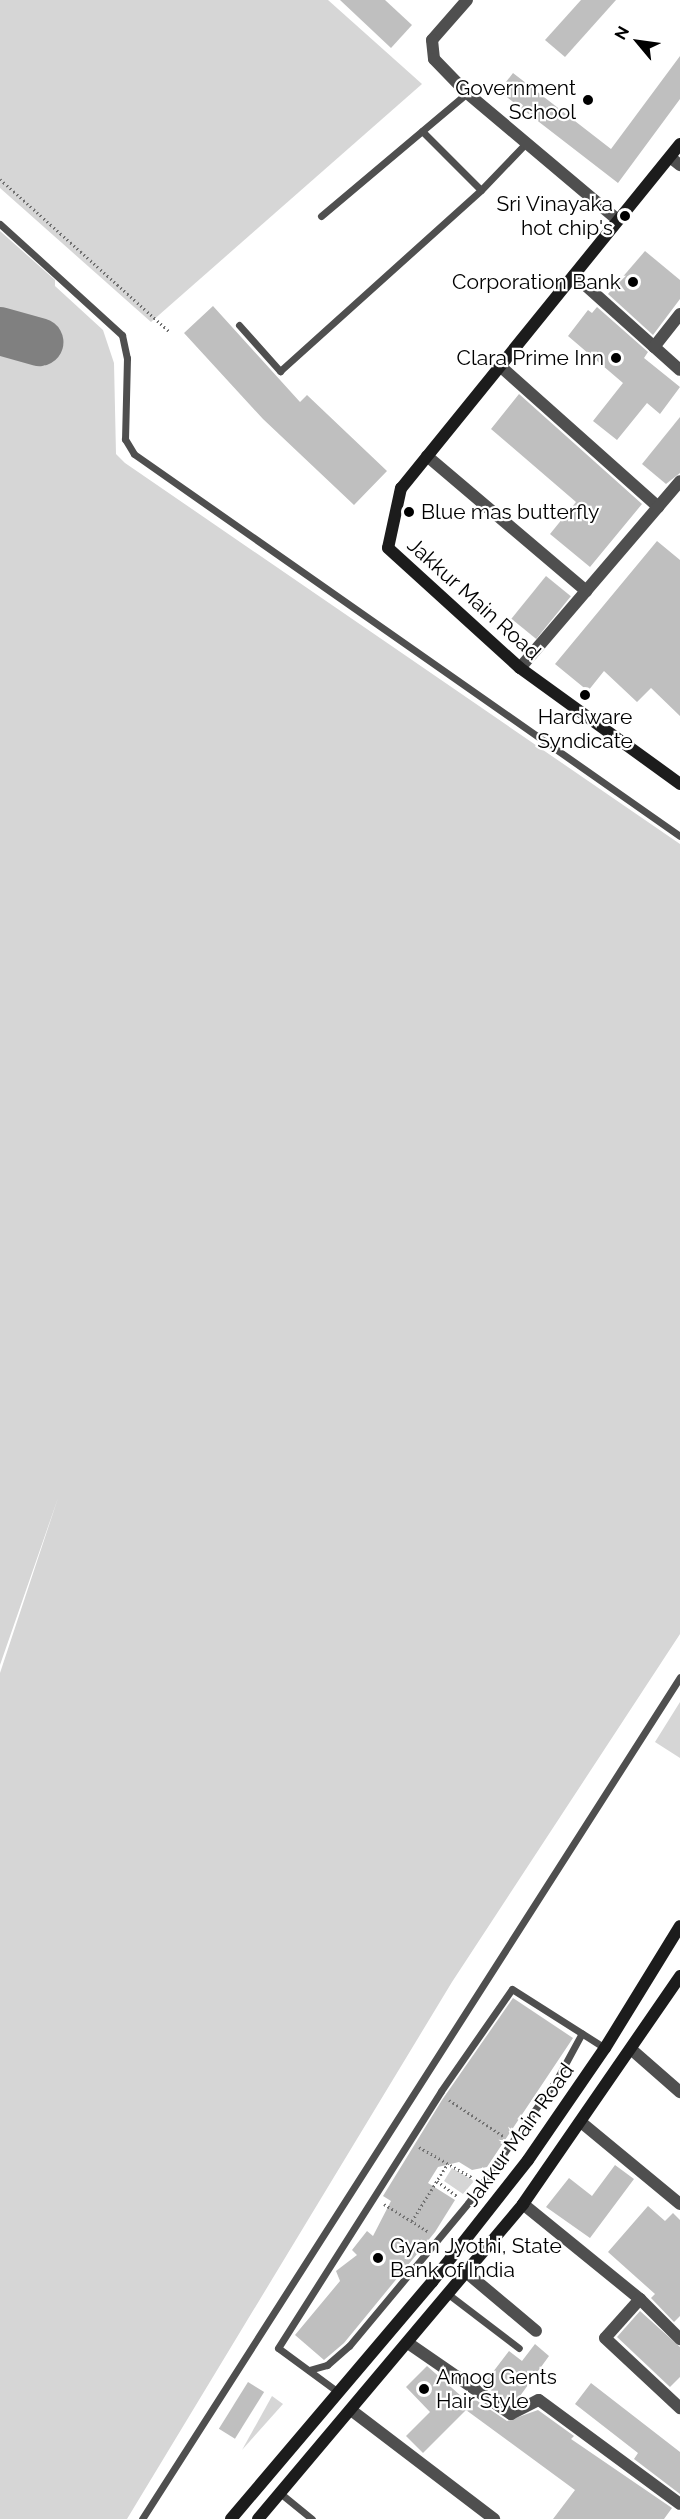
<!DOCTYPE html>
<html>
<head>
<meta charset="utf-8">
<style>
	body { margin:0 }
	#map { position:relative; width:680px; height:2519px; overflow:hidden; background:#fff; font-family:Raleway,sans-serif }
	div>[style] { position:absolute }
	.green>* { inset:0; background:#d6d6d6 }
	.taxiway>* { height:48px; margin:-24px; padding:0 24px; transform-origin:24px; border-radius:24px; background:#808080 }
	.building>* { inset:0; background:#bfbfbf; transform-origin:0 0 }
	.path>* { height:3px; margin-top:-1.5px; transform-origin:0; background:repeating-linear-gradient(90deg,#717171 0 1.5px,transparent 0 4.5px) }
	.lane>* { height:7px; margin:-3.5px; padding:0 3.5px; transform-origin:3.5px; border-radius:3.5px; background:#4f4f4f }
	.street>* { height:12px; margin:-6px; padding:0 6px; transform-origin:6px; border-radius:6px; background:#4f4f4f }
	.secondary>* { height:12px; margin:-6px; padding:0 6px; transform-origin:6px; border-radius:6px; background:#1c1c1c }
	.dots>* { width:16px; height:16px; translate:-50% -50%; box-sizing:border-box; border:3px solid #fff; border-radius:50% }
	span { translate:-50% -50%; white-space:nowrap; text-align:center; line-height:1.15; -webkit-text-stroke:4.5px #fff; paint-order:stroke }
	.poi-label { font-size:21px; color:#000 }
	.right { translate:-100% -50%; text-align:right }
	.left { translate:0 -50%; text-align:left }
	.street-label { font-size:21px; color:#000 }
	.north { position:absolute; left:608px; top:12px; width:60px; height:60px; -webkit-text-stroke:4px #fff; paint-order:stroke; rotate:299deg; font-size:16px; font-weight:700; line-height:24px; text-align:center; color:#000 }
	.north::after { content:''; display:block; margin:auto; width:21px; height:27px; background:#000; clip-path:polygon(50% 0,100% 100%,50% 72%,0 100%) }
</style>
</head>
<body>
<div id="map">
	<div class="green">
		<i style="clip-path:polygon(0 0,328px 0,422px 84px,151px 322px,0 188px)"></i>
		<i style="clip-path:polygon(0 231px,55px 280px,55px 286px,103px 330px,114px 363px,116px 454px,125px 463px,680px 844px,680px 1634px,452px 1982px,127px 2519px,0 2519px,0 1673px,58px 1498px,0 1665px,0 352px,45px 366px,50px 325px,0 311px)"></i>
		<i style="clip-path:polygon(680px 1702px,680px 1758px,655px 1742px)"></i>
		<i style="clip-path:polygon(452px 2168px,474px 2181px,463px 2194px,444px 2181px)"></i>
		<i style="clip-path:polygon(272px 2396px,283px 2404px,242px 2450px)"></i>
	</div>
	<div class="taxiway">
		<i style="left:0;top:331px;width:41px;rotate:15.8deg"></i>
	</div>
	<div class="building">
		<i style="clip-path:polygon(340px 0,385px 0,412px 25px,391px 48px)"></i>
		<i style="clip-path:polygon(581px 0,616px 0,565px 57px,545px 40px)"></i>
		<i style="clip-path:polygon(680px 56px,680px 99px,618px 183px,499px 91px,513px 73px,611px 149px)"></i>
		<i style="clip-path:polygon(645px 251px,680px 280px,680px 299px,653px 335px,608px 294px)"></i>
		<i style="clip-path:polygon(213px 306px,300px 402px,307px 395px,387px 471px,354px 505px,263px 419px,184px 333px)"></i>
		<i style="clip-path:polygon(597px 307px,648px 352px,644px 358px,680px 387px,660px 414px,647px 403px,617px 440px,593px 421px,623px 383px,568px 336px,588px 310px,592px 313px)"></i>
		<i style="clip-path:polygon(519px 394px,642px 504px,590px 567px,550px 534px,576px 502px,491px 429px)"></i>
		<i style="clip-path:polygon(680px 417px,680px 473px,666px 484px,642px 464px)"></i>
		<i style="clip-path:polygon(657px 541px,680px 560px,680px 716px,651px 688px,637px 702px,604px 671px,588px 691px,555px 664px)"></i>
		<i style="left:546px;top:576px;width:32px;height:55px;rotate:39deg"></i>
		<i style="clip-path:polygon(513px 1998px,573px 2038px,487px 2167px,472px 2170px,459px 2162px,438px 2167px,428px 2183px,455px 2200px,435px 2232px,344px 2343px,324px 2360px,295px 2335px,340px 2281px,336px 2271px,357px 2255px,352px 2250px,367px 2231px,373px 2236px,391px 2201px,383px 2196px,442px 2100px)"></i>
		<i style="clip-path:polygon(615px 2165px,634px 2179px,590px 2238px,546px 2207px,569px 2178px,592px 2196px)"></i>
		<i style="clip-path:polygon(648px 2206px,665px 2221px,673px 2213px,680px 2220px,680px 2316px,674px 2322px,651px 2298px,655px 2294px,608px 2252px)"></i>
		<i style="clip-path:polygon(640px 2311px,680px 2347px,680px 2377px,670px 2387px,617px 2337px)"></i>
		<i style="clip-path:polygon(535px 2344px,549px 2356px,520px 2396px,523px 2399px,512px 2404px,483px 2385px,509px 2351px,522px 2361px)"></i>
		<i style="clip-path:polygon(427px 2366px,469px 2403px,473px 2398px,507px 2421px,538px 2410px,574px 2436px,571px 2439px,672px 2508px,664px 2519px,553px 2519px,575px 2490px,466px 2410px,423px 2453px,406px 2436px,430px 2412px,406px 2387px)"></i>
		<i style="left:248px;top:2382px;width:19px;height:55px;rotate:32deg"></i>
		<i style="clip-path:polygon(591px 2383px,680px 2452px,680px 2494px,634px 2459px,638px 2453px,575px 2404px)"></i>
	</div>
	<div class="path">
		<i style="left:0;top:179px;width:227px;rotate:42deg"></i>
		<i style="left:449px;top:2100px;width:65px;rotate:33.7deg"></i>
		<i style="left:419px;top:2147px;width:62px;rotate:29.9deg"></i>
		<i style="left:437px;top:2181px;width:25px;rotate:37deg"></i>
		<i style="left:384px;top:2204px;width:53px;rotate:31.9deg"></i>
		<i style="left:412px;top:2221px;width:68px;rotate:-58.2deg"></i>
	</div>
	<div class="lane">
		<i style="left:422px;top:131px;width:83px;rotate:45deg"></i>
		<i style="left:321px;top:216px;width:191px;rotate:-40.1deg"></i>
		<i style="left:0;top:224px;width:165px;rotate:42.3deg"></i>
		<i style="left:122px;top:335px;width:24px;rotate:78deg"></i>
		<i style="left:127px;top:358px;width:81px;rotate:91.4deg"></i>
		<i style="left:125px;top:439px;width:17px;rotate:59deg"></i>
		<i style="left:134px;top:454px;width:666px;rotate:34.98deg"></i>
		<i style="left:239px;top:325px;width:62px;rotate:48.3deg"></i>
		<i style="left:280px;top:371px;width:270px;rotate:-42deg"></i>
		<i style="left:481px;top:190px;width:65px;rotate:-46.2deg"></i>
		<i style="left:448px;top:2294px;width:89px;rotate:37.3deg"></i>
		<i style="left:309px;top:2370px;width:19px;rotate:-16deg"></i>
		<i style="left:327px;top:2365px;width:29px;rotate:-41deg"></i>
		<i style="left:349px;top:2346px;width:186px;rotate:-50.2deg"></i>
		<i style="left:468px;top:2203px;width:153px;rotate:-54.3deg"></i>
		<i style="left:557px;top:2079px;width:52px;rotate:-61.5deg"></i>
		<i style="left:338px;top:2392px;width:74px;rotate:-143.7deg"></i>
		<i style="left:278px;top:2348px;width:304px;rotate:-57.6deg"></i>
		<i style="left:441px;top:2091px;width:124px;rotate:-55.2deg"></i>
		<i style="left:512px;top:1989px;width:110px;rotate:32.4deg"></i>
		<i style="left:280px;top:2493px;width:41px;rotate:39.1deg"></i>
		<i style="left:142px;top:2519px;width:999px;rotate:-57.42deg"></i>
	</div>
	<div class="street">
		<i style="left:467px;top:0;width:53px;rotate:131.2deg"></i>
		<i style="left:432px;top:40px;width:19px;rotate:84deg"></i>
		<i style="left:434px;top:59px;width:47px;rotate:45.9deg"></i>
		<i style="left:467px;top:93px;width:197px;rotate:40.1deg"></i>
		<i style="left:670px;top:157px;width:13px;rotate:39deg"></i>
		<i style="left:574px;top:275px;width:142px;rotate:41.9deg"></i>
		<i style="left:654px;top:347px;width:42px;rotate:-51.8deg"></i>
		<i style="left:500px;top:366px;width:212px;rotate:41.7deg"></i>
		<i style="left:427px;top:456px;width:209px;rotate:40.3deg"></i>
		<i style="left:520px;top:668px;width:246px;rotate:-49.4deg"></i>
		<i style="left:632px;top:2050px;width:64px;rotate:41.2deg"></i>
		<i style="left:582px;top:2123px;width:127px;rotate:39.6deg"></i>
		<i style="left:523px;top:2204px;width:151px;rotate:39.1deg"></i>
		<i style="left:640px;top:2299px;width:57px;rotate:45deg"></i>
		<i style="left:467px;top:2273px;width:90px;rotate:40deg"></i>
		<i style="left:640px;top:2299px;width:52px;rotate:131.9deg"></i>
		<i style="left:605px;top:2338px;width:103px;rotate:43deg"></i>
		<i style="left:408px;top:2343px;width:125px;rotate:34.6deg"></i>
		<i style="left:511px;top:2414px;width:31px;rotate:-27deg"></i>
		<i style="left:539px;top:2400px;width:175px;rotate:36.4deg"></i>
		<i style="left:351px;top:2410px;width:180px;rotate:37.3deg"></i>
	</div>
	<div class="secondary">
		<i style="left:680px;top:144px;width:443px;rotate:129deg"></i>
		<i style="left:401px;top:488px;width:61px;rotate:102.2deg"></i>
		<i style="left:388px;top:548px;width:178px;rotate:42.3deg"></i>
		<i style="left:520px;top:668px;width:198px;rotate:35.9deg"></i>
		<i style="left:231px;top:2519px;width:311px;rotate:-49.7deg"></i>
		<i style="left:432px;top:2282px;width:155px;rotate:-51.8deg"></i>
		<i style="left:528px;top:2160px;width:136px;rotate:-55.5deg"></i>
		<i style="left:605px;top:2048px;width:143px;rotate:-58.4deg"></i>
		<i style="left:258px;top:2519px;width:412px;rotate:-49.9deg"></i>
		<i style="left:523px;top:2204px;width:277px;rotate:-55.4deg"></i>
	</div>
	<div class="dots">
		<i style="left:588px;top:100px;background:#000"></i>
		<i style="left:625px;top:216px;background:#000"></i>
		<i style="left:633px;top:282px;background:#000"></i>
		<i style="left:616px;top:358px;background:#000"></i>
		<i style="left:409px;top:512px;background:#000"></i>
		<i style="left:585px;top:695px;background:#000"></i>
		<i style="left:378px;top:2258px;background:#000"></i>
		<i style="left:424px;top:2389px;background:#000"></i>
	</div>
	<div class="poi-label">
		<span class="right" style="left:576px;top:100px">Government<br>School</span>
		<span class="right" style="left:613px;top:216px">Sri Vinayaka<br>hot chip's</span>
		<span class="right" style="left:621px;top:282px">Corporation Bank</span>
		<span class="right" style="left:604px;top:358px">Clara Prime Inn</span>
		<span class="left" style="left:421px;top:512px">Blue mas butterfly</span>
		<span style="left:585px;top:729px">Hardware<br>Syndicate</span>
		<span class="left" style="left:390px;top:2258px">Gyan Jyothi, State<br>Bank of India</span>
		<span class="left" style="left:436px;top:2389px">Amog Gents<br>Hair Style</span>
	</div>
	<div class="street-label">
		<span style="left:474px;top:599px;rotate:42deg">Jakkur Main Road</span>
		<span style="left:519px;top:2135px;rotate:-54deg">Jakkur Main Road</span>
	</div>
	<div class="north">N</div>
</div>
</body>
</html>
